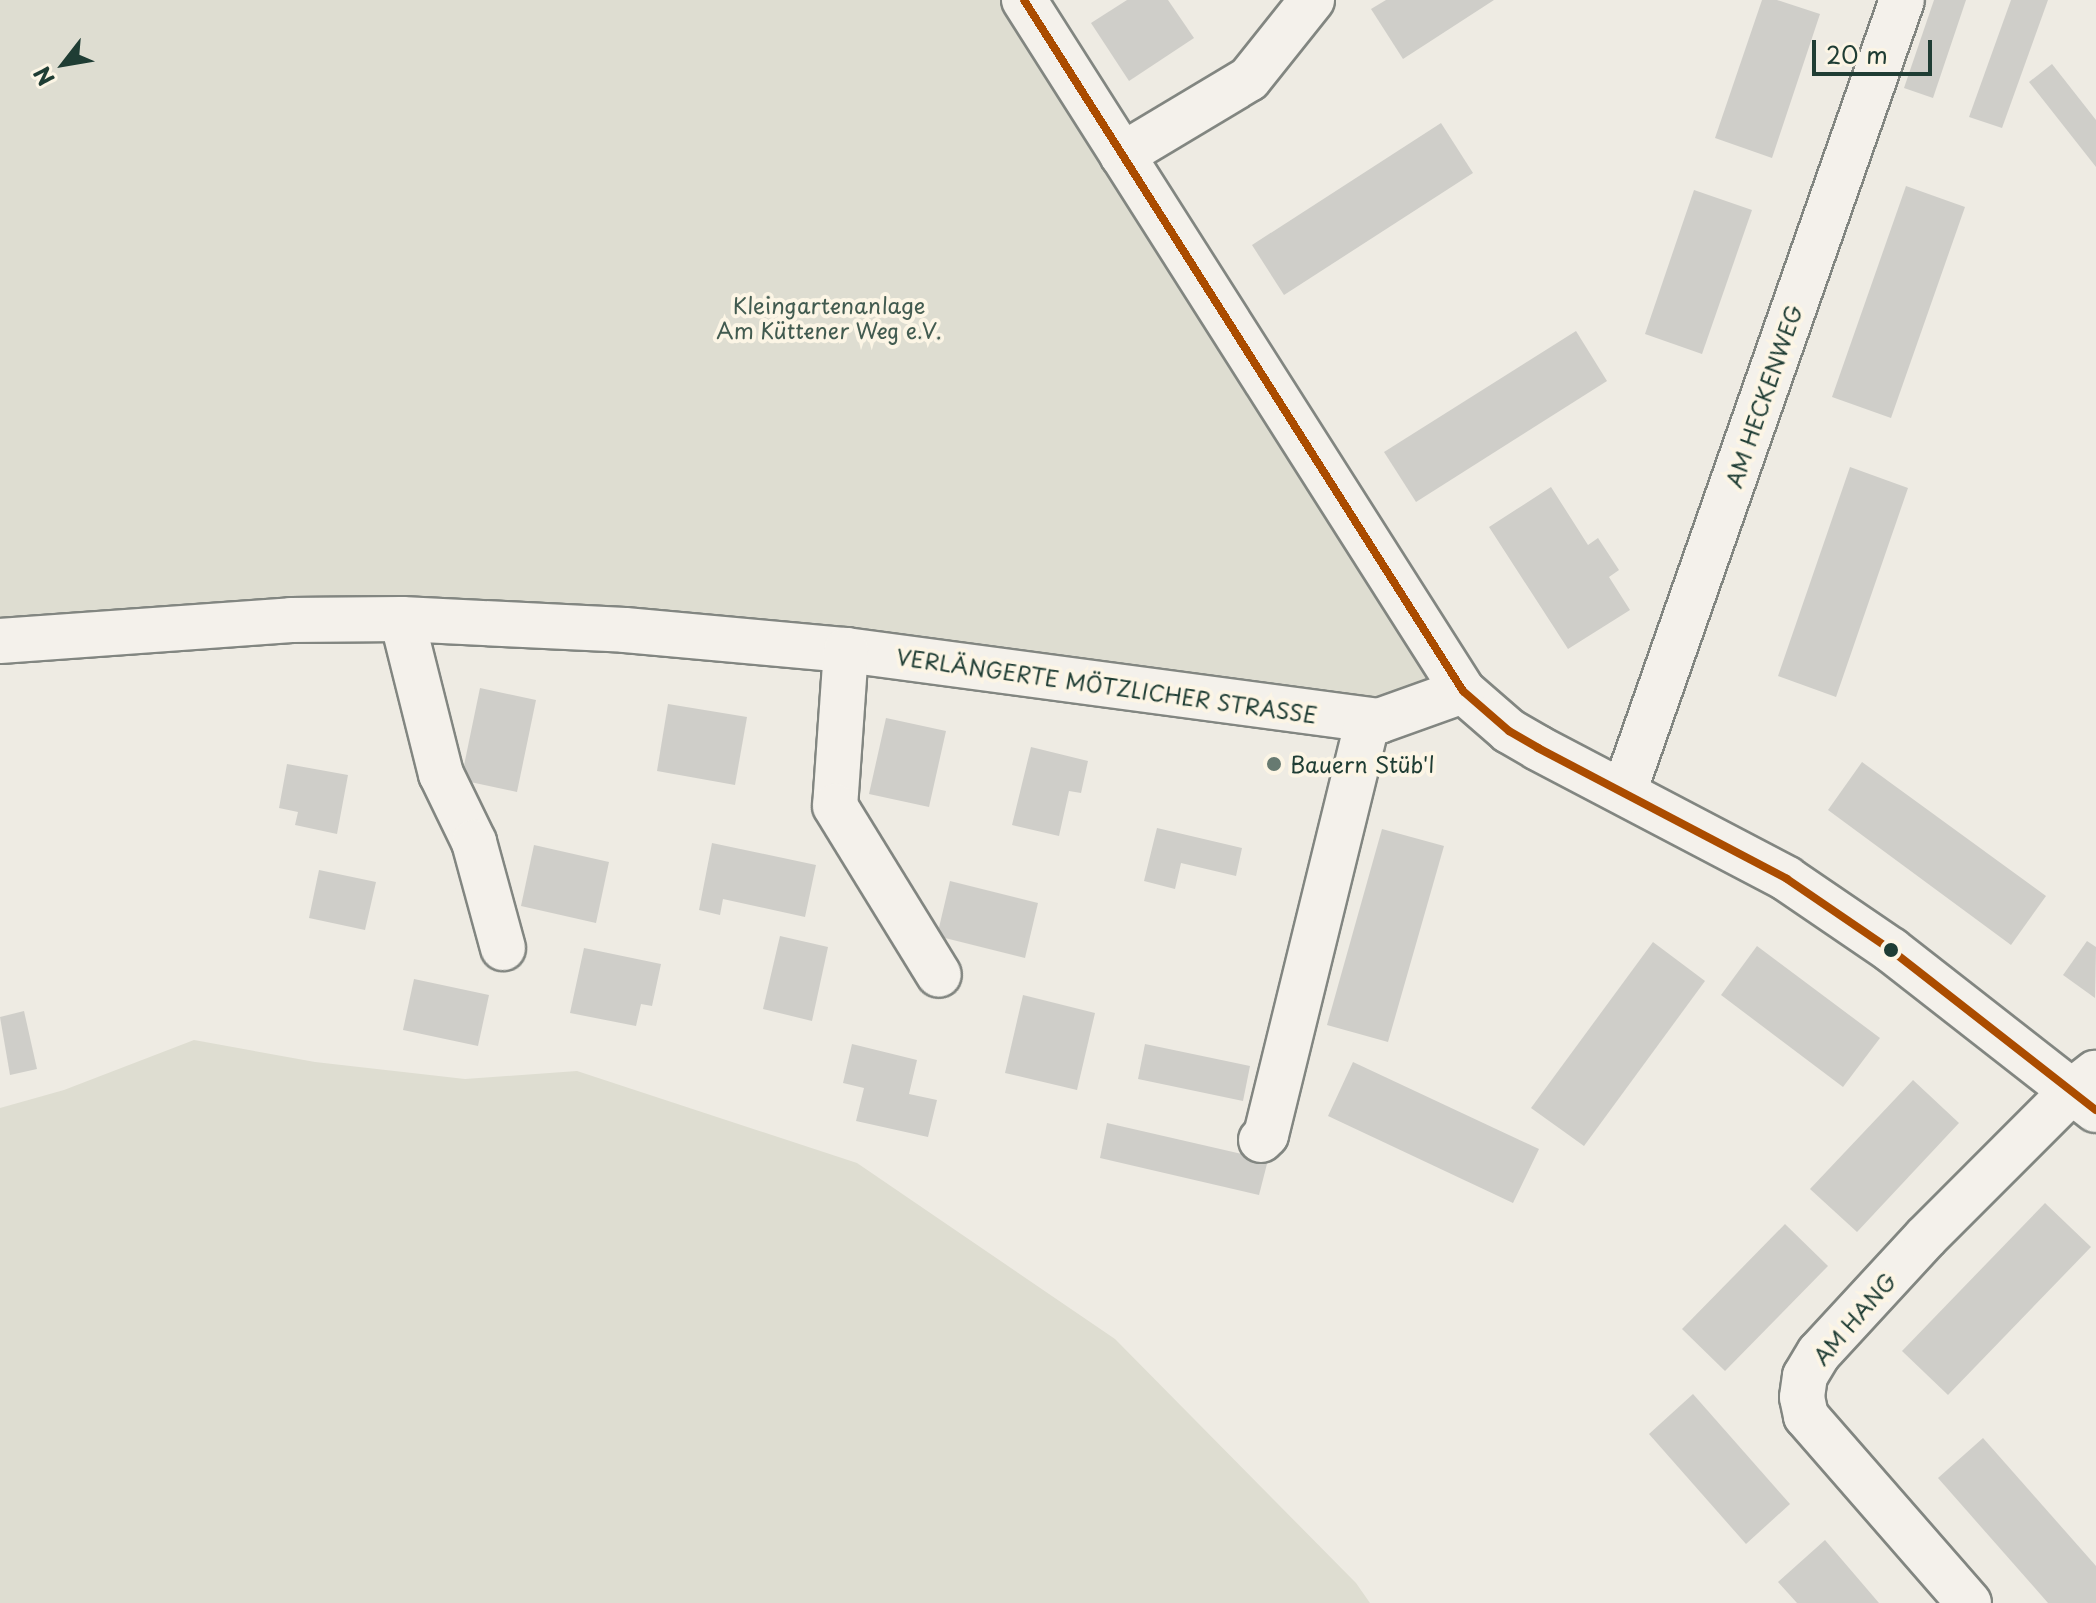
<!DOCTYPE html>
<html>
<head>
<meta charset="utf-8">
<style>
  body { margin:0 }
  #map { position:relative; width:2096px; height:1603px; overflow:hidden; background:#eeebe3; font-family:"Playpen Sans",sans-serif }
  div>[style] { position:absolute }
  .green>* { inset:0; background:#deddd1 }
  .building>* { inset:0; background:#cfcec9 }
  .roads { filter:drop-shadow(2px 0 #828681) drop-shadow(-2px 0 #828681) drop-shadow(0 2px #828681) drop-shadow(0 -2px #828681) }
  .minor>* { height:44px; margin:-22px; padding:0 22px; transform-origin:22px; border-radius:22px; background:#f4f1eb }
  .bus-1>* { height:8px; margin:-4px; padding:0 4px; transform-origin:4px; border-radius:4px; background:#ab4c00 }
  .dots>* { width:22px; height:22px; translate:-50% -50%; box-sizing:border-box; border:4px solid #fcf5e5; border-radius:50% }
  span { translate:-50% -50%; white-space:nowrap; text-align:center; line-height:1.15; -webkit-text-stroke:8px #fcf5e5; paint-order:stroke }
  .park-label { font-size:22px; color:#425b50 }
  .street-label { font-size:22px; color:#1f3d34 }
  .poi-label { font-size:22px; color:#1f3d34 }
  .left { translate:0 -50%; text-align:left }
  .north { position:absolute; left:24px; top:24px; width:80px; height:80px; -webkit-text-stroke:6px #fcf5e5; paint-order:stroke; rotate:239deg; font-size:22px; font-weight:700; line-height:32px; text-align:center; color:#1f3d34 }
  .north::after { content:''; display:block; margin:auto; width:28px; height:36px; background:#1f3d34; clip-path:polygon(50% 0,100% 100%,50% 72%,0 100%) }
  .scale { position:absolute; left:1812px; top:40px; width:120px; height:36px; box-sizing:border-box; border:4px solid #1f3d34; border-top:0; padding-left:10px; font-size:24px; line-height:28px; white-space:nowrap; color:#1f3d34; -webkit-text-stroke:6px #fcf5e5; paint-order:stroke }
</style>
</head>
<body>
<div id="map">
  <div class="green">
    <i style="clip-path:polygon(0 0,1007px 0,1439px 684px,1393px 702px,848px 635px,0 626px)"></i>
    <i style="clip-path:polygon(194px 1040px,315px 1062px,465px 1079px,577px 1071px,857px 1163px,1115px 1339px,1356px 1583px,1370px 1603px,0 1603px,0 1108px,64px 1090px)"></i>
  </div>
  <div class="building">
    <i style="clip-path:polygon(1127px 0,1168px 0,1194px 38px,1129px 81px,1091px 23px)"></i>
    <i style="clip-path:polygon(1386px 0,1494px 0,1403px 59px,1371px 9px)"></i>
    <i style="clip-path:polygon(1762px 0,1777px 0,1820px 14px,1772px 158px,1715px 138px)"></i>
    <i style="clip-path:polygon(1934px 0,1966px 0,1933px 98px,1904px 88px)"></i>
    <i style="clip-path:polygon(2011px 0,2048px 0,2002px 128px,1969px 117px)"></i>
    <i style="clip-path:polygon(2052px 64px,2096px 120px,2096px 167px,2029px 82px)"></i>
    <i style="clip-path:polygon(1441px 123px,1473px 173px,1284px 295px,1252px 245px)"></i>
    <i style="clip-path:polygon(1906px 186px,1965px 207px,1891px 418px,1832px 397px)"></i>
    <i style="clip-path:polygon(1694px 190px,1752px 210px,1702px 354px,1645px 334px)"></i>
    <i style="clip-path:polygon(1576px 331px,1607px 381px,1416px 502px,1384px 452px)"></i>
    <i style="clip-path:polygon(1850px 467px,1908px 488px,1836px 697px,1778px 676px)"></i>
    <i style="clip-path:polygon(1551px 487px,1588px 545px,1598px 538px,1619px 570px,1609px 577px,1630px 610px,1568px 649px,1489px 527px)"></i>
    <i style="clip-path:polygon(480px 688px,536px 700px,517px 792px,461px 780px)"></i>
    <i style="clip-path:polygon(668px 704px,747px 717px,735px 785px,657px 771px)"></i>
    <i style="clip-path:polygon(886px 718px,946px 731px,929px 807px,869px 794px)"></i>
    <i style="clip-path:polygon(1031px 747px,1088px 761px,1081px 793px,1069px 791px,1059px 836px,1012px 825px)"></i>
    <i style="clip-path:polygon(1862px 762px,2046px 896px,2011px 945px,1828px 810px)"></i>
    <i style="clip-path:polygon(287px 764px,348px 775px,337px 834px,295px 825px,298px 812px,279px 808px)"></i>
    <i style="clip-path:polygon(1157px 828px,1242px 848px,1236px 876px,1181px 863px,1175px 889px,1144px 881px)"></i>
    <i style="clip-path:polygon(1382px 829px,1444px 846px,1388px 1042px,1327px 1025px)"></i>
    <i style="clip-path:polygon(712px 843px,816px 865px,805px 917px,723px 899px,720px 915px,699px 910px)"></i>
    <i style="clip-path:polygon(534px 845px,609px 862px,596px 923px,521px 906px)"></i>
    <i style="clip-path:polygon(319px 870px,376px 882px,365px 930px,309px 918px)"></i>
    <i style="clip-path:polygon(950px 881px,1038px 903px,1025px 958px,937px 936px)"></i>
    <i style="clip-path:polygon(780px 936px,828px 947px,812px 1021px,763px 1009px)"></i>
    <i style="clip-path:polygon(2087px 941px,2096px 947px,2095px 998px,2063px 975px)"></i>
    <i style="clip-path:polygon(1653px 942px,1705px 981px,1584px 1146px,1531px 1108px)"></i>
    <i style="clip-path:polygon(1757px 946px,1880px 1038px,1843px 1087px,1721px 995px)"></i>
    <i style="clip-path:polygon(584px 948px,661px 964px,652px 1006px,641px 1004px,636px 1026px,570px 1013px)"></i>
    <i style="clip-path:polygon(414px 979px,489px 995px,478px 1046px,403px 1030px)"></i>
    <i style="clip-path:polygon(1023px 995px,1095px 1013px,1077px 1090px,1005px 1073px)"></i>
    <i style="clip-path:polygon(24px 1011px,37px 1069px,10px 1075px,0 1017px)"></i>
    <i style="clip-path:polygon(852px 1044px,917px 1060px,909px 1094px,937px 1100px,928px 1137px,856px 1121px,864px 1088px,843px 1083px)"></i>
    <i style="clip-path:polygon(1145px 1044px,1250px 1066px,1243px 1101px,1138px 1079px)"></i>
    <i style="clip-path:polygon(1353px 1062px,1539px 1149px,1513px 1203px,1328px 1116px)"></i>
    <i style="clip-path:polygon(1913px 1080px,1959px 1123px,1857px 1232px,1810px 1189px)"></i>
    <i style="clip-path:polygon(1107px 1123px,1268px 1160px,1259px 1195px,1100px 1158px)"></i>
    <i style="clip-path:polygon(2045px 1203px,2091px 1247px,1948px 1395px,1902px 1351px)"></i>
    <i style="clip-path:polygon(1785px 1224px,1828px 1266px,1725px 1371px,1682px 1329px)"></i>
    <i style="clip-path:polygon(1693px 1394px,1790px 1504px,1746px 1544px,1649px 1434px)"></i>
    <i style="clip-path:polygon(1983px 1438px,2096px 1566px,2096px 1603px,2048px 1603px,1938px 1478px)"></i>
    <i style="clip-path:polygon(1825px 1540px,1879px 1603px,1797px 1603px,1778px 1582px)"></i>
  </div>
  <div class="roads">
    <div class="minor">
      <i style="left:1024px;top:0;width:819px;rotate:57.57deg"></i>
      <i style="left:1463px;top:691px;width:61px;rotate:41deg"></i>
      <i style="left:1509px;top:731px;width:34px;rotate:30deg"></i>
      <i style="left:1538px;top:748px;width:281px;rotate:27.7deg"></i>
      <i style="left:1787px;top:879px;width:126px;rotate:34.3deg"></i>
      <i style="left:1891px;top:950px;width:260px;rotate:38deg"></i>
      <i style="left:1122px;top:155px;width:148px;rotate:-30.9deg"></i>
      <i style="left:1249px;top:79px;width:101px;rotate:-51.4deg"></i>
      <i style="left:402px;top:619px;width:160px;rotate:75.9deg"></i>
      <i style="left:441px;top:774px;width:76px;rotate:64.1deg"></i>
      <i style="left:474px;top:842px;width:110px;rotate:74.7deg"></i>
      <i style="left:0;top:641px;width:292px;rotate:-4.1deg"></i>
      <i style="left:291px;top:620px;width:111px;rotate:-0.5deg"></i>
      <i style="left:402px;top:619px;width:223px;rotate:2.8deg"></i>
      <i style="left:625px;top:630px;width:222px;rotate:5.2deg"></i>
      <i style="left:846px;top:650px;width:538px;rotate:7.59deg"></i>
      <i style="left:1379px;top:721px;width:89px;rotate:-19.7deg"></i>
      <i style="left:846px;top:650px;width:156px;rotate:94deg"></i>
      <i style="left:835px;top:806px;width:198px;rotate:58.4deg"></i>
      <i style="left:1624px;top:792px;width:839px;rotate:-70.66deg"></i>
      <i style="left:1261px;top:1140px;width:7px;rotate:-45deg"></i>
      <i style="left:1266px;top:1135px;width:427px;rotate:-76.2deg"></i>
      <i style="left:1969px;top:1603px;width:248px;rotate:-131.1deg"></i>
      <i style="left:1806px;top:1416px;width:19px;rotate:-102deg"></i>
      <i style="left:1802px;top:1397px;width:21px;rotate:-82deg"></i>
      <i style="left:1805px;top:1376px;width:27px;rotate:-59deg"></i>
      <i style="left:1819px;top:1353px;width:158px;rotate:-47.3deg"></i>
      <i style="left:1926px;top:1237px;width:208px;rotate:-45deg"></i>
      <i style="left:2073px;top:1090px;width:28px;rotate:-38deg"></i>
    </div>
  </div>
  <div class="bus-1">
    <i style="left:1024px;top:0;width:819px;rotate:57.57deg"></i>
    <i style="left:1463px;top:691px;width:61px;rotate:41deg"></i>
    <i style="left:1509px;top:731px;width:34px;rotate:30deg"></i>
    <i style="left:1538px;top:748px;width:281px;rotate:27.7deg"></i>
    <i style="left:1787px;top:879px;width:126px;rotate:34.3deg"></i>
    <i style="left:1891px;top:950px;width:260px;rotate:38deg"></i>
  </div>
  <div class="dots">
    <i style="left:1274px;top:764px;background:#677a71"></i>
    <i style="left:1891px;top:950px;background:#1f3d34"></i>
  </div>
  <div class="park-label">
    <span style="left:829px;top:317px">Kleingartenanlage<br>Am Küttener Weg e.V.</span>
  </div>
  <div class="street-label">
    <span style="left:1763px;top:396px;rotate:-71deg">AM HECKENWEG</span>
    <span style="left:1107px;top:685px;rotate:8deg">VERLÄNGERTE MÖTZLICHER STRASSE</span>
    <span style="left:1854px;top:1318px;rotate:-49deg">AM HANG</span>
  </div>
  <div class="poi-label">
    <span class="left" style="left:1290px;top:764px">Bauern Stüb'l</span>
  </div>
  <div class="north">N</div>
  <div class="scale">20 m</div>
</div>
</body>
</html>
